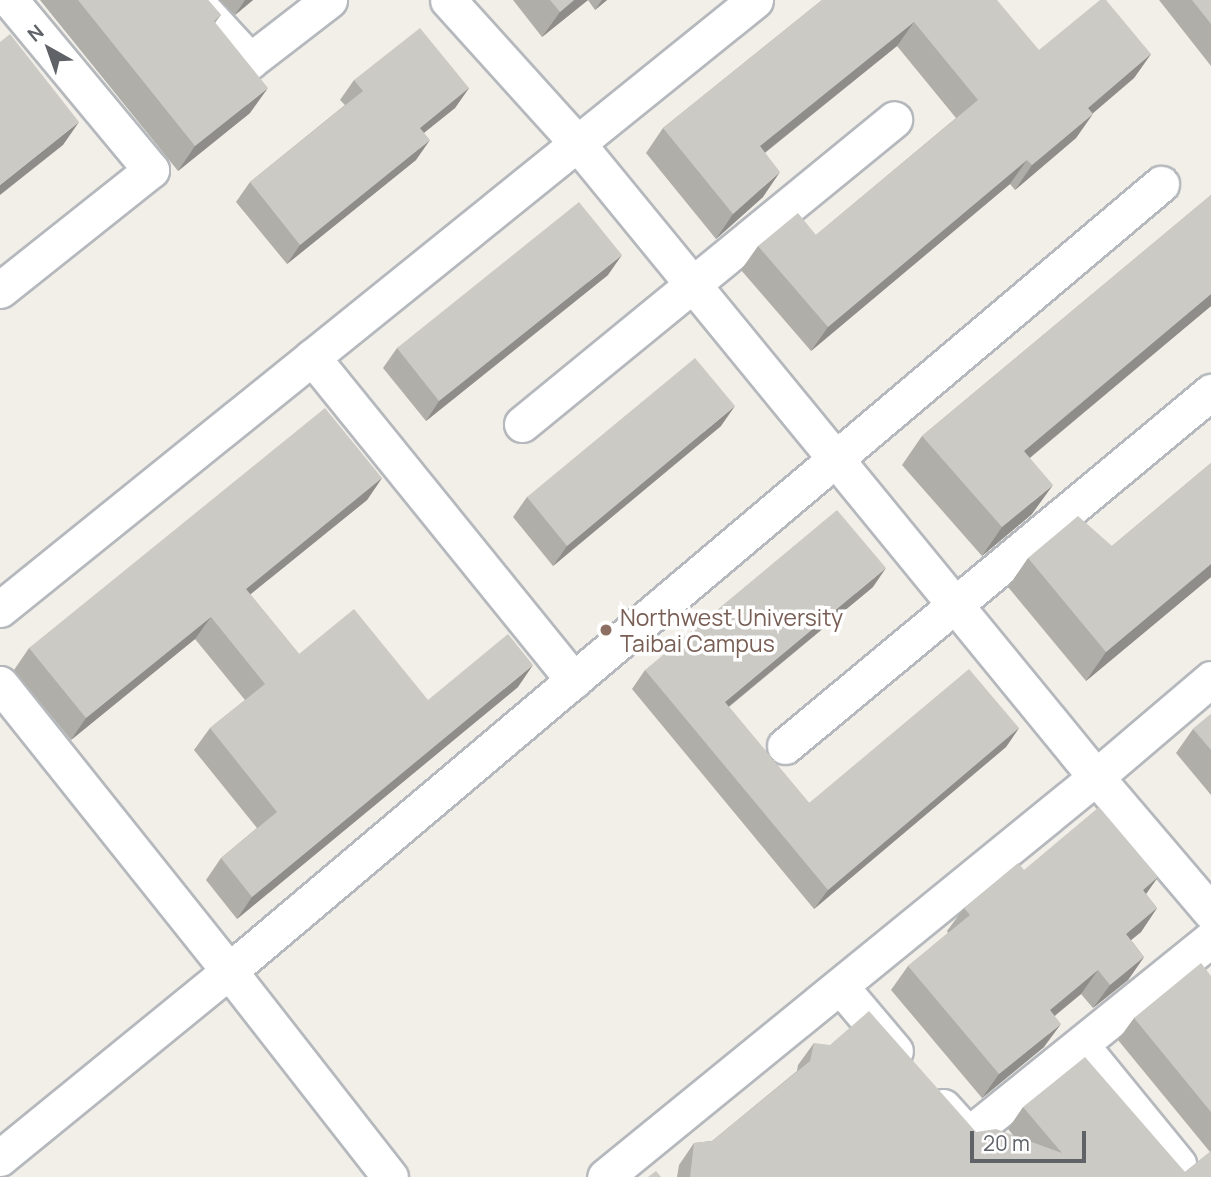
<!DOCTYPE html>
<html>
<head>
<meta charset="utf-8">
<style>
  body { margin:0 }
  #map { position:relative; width:1211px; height:1177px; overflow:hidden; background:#f1efe8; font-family:Manrope,sans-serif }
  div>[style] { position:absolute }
  .roads { filter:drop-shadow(2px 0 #b5b8bc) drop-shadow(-2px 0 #b5b8bc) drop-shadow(0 2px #b5b8bc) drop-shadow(0 -2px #b5b8bc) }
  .street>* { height:35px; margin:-17.5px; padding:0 17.5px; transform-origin:17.5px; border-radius:17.5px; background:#fff }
  .wall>* { inset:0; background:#afaea9 }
  .shaded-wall>* { inset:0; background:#8f8d8a }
  .building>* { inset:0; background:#cccac5 }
  .dots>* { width:19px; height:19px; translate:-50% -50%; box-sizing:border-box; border:4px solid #fff; border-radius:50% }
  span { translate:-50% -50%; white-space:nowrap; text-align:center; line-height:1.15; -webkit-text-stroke:7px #fff; paint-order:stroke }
  .education-label { font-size:23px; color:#785e54 }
  .left { translate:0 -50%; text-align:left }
  .north { position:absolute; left:14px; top:14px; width:70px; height:70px; -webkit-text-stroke:5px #fff; paint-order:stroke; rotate:320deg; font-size:19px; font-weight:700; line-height:28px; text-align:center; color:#5f6368 }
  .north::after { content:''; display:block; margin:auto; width:24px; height:32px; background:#5f6368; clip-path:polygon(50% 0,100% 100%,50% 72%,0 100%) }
  .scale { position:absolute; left:970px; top:1131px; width:116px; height:32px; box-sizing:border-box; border:4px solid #5f6368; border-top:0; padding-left:9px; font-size:21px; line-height:24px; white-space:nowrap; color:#5f6368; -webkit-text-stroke:5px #fff; paint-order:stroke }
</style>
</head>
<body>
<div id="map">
  <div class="roads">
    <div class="street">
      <i style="left:194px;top:0;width:83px;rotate:47.4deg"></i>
      <i style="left:250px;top:61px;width:100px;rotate:-37.7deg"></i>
      <i style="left:448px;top:0;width:193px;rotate:47.9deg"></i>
      <i style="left:577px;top:143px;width:819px;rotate:50.7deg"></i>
      <i style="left:1096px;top:777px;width:633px;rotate:140.83deg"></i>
      <i style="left:0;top:290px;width:193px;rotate:-38.5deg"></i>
      <i style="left:151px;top:170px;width:221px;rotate:-129.7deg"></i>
      <i style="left:312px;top:357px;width:416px;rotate:51deg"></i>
      <i style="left:522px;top:424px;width:481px;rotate:-39.3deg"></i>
      <i style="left:0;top:609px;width:970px;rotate:-38.89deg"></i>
      <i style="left:1211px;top:679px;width:151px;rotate:139.6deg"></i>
      <i style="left:1096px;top:777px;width:177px;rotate:49.6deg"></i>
      <i style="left:0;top:684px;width:367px;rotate:51.4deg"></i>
      <i style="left:229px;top:971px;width:296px;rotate:140.8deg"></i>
      <i style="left:785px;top:746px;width:554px;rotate:-39.73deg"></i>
      <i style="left:840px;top:986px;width:85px;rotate:49.8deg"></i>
      <i style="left:1081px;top:1045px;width:154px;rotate:50.8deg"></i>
      <i style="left:943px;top:1107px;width:38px;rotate:48deg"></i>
      <i style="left:968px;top:1135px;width:312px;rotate:-38.9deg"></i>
      <i style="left:390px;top:1177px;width:261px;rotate:-128deg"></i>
      <i style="left:229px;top:971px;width:1220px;rotate:-40.18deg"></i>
    </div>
  </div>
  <div class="wall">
    <i style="clip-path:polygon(40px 0,208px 0,221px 15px,215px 23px,250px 113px,178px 171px)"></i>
    <i style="clip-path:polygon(220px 0,253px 0,235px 15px)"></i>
    <i style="clip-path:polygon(513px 0,607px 0,595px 10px,588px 0,542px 37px)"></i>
    <i style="clip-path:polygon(822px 0,1039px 50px,1151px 54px,1134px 78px,1093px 113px,1076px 138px,1015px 190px,1010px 184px,811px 351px,741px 270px,758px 246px,816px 235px,956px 118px,897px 46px,765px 153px,763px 197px,716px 239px,646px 153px,663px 128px)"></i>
    <i style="clip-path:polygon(1159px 0,1211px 0,1211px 66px)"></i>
    <i style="clip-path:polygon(354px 80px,469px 88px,455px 108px,424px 133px,416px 160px,287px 264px,236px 202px,250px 182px,345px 105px,340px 100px)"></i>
    <i style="clip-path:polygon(1211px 195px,1211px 306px,1030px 458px,1032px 514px,982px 556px,902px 465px,922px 436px)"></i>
    <i style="clip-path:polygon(608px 275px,426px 421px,383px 368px,397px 348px)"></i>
    <i style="clip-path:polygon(721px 426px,553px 566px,513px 517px,527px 497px)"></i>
    <i style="clip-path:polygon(1211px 463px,1211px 577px,1086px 681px,1008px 587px,1028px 558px,1112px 546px)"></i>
    <i style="clip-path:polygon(382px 478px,367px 500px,250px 594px,299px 654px,428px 700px,518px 687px,237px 919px,206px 880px,221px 858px,257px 828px,194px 750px,210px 728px,245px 700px,195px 639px,71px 740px,14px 670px,29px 648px)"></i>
    <i style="clip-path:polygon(873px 587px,729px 707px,809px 803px,1019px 728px,1006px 747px,814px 909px,632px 689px,645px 670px)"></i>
    <i style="clip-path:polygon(1211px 714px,1211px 795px,1176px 753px,1193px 729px)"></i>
    <i style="clip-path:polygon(1024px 870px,1158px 877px,1146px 894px,1157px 908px,1141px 932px,1131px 940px,1144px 957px,1128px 980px,1093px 1008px,1081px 994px,1055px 1016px,1044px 1047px,982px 1098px,891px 990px,908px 966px,948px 933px,947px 931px,964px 908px)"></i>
    <i style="clip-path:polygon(1211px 976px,1211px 1177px,677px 1177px,679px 1165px,694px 1143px,712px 1141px,797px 1071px,798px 1065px,814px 1043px,976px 1132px,1013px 1135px,1008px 1129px,1023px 1107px,1185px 1172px,1210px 1152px,1118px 1040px,1134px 1018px)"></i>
  </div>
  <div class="shaded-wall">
    <i style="clip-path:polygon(245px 0,253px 0,235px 15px)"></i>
    <i style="clip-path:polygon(574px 0,588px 0,542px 37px,560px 12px)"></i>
    <i style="clip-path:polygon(602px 0,607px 0,595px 10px)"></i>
    <i style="clip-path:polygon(914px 22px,897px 46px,743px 170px,760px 146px)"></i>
    <i style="clip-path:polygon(1151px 54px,1134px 78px,1071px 132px,1088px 108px)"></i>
    <i style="clip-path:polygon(268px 88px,250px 113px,178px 171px,195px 146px)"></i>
    <i style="clip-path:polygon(469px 88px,455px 108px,406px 147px,420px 128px)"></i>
    <i style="clip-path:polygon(1093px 114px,1076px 138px,1015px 190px,1032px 165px)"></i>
    <i style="clip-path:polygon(79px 122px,63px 145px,0 195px,0 185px)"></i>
    <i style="clip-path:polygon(430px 140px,416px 160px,287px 264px,300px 245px)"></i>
    <i style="clip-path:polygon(1027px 160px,1010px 184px,811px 351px,828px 327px)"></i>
    <i style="clip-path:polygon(780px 172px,763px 197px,716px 239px,733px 214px)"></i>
    <i style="clip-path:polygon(622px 255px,608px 275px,426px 421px,439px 401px)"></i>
    <i style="clip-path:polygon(1211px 294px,1211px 306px,1003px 480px,1024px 451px)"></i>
    <i style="clip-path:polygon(735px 406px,721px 426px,553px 566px,567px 546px)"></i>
    <i style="clip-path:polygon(382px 478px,367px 500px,230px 611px,246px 589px)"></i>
    <i style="clip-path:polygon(1053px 485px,1032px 514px,982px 556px,1002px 527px)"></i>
    <i style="clip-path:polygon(1211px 564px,1211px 577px,1086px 681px,1106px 652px)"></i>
    <i style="clip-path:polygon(886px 568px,873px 587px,711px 721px,725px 702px)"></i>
    <i style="clip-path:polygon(211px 617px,195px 639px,71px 740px,86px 718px)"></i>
    <i style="clip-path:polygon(533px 665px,518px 687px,237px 919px,252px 897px)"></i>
    <i style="clip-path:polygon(1019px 728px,1006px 747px,814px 909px,828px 890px)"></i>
    <i style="clip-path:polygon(1158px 877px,1141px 901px,1143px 890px)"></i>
    <i style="clip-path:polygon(1157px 908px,1141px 932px,1109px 958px,1126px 934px)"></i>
    <i style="clip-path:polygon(1144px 957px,1128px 980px,1093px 1008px,1110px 985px)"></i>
    <i style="clip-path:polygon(1098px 970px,1081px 994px,1033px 1033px,1050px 1010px)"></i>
    <i style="clip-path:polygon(1061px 1024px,1044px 1047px,982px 1098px,999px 1074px)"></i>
  </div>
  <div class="building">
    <i style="clip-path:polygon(78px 0,208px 0,221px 15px,214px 21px,268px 88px,195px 146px)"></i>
    <i style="clip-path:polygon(550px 0,574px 0,560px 12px)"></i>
    <i style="clip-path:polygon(822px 0,997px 0,1039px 50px,1100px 0,1106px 0,1151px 54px,1088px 108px,1093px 114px,1032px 165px,1027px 160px,828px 327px,758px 246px,798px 213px,816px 235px,978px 100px,914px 22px,760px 146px,780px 172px,733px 214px,663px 128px)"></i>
    <i style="clip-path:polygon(1192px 0,1211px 0,1211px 24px)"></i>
    <i style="clip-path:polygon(420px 28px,469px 88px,420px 128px,430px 140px,300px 245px,250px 182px,363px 91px,354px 80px)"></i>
    <i style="clip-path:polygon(10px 34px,79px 122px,0 185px,0 42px)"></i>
    <i style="clip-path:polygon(1211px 195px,1211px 294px,1024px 451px,1053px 485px,1002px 527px,922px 436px)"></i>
    <i style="clip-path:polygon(579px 202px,622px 255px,439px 401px,397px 348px)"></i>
    <i style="clip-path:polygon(695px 358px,735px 406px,567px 546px,527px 497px)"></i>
    <i style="clip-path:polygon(325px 408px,382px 478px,246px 589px,299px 654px,354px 609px,428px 700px,508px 634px,533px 665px,252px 897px,221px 858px,277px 812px,210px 728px,265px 684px,211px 617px,86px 718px,29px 648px)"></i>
    <i style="clip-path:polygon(1211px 463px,1211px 564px,1106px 652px,1028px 558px,1078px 516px,1112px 546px)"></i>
    <i style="clip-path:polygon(837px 510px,886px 568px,725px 702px,809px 803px,969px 669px,1019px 728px,828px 890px,645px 670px)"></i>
    <i style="clip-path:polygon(1211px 714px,1211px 750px,1193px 729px)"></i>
    <i style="clip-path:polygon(1099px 807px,1158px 877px,1143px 890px,1157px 908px,1126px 934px,1144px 957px,1110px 985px,1098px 970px,1050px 1010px,1061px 1024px,999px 1074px,908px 966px,970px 915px,964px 908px,1018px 863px,1024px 870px)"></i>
    <i style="clip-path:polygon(1201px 963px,1211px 976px,1211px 1112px,1134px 1018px)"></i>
    <i style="clip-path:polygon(869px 1011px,976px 1132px,996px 1129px,1062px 1153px,1023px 1107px,1085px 1057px,1185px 1172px,1211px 1151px,1211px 1177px,690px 1177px,694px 1143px,712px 1141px,810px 1061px,814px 1043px,830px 1045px)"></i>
    <i style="clip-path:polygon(656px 1171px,661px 1177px,648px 1177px)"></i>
  </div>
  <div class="dots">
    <i style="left:606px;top:630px;background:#8d6e63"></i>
  </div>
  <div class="education-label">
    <span class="left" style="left:620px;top:630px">Northwest University<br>Taibai Campus</span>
  </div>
  <div class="north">N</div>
  <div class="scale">20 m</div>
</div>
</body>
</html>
